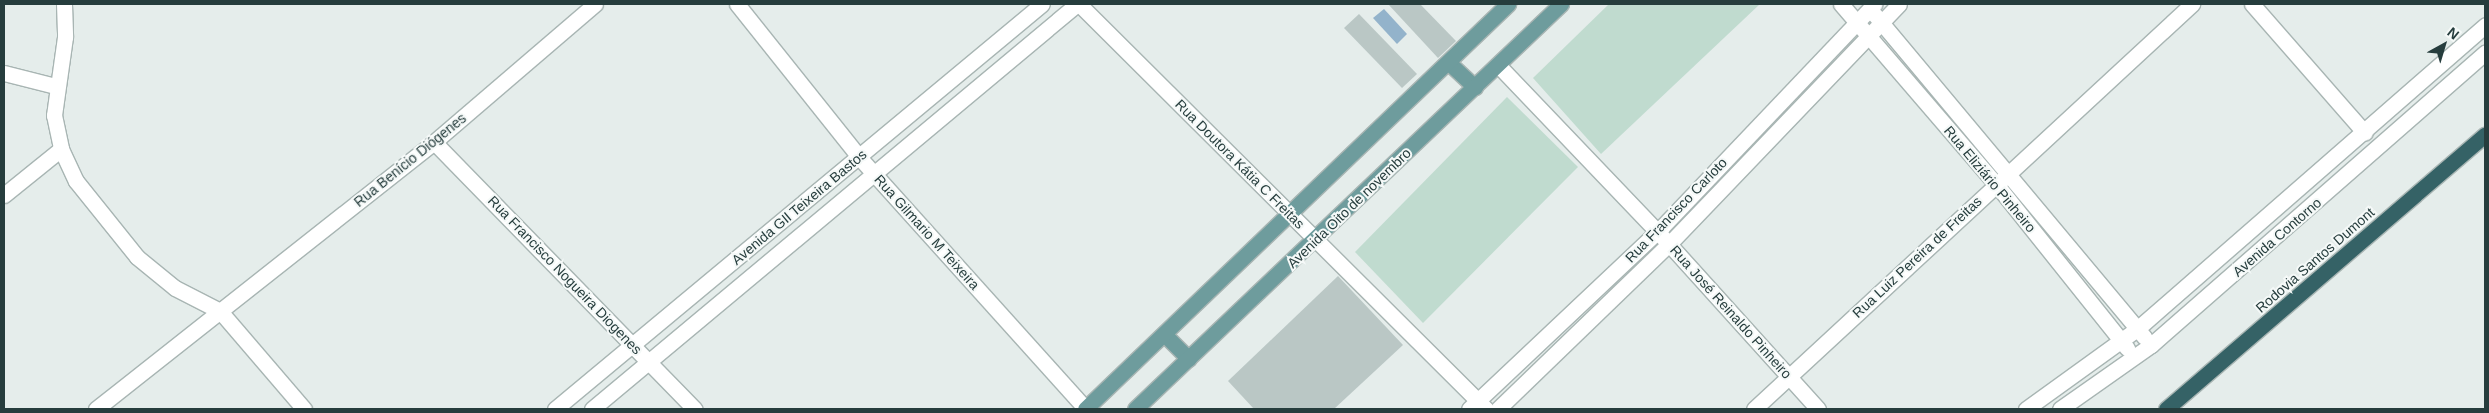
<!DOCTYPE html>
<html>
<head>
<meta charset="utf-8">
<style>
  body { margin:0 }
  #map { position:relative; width:2489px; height:413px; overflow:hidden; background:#e5edeb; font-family:Helvetica,sans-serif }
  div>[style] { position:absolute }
  .green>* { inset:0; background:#c0dbcf }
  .water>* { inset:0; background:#93b3cb }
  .building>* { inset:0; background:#bac7c5 }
  .roads { filter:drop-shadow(1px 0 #a8b5b3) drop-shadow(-1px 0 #a8b5b3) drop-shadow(0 1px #a8b5b3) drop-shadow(0 -1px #a8b5b3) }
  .minor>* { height:15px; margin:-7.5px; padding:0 7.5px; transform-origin:7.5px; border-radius:7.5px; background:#fff }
  .major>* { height:15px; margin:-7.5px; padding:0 7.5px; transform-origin:7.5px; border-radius:7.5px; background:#6e9c9d }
  .highway>* { height:15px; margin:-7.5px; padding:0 7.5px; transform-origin:7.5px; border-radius:7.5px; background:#356266 }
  span { translate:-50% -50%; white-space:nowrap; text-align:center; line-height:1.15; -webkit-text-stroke:4px #f5f9f8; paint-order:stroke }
  .street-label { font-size:14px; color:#263d3d }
  .frame { position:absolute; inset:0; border:5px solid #263d3d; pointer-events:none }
  .north { position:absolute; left:2419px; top:20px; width:50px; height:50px; -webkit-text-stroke:4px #f5f9f8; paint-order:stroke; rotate:39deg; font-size:14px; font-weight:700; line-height:20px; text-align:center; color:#263d3d }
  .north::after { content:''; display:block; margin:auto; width:18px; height:22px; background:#263d3d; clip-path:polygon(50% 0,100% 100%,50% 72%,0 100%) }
</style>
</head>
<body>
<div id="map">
  <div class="green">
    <i style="clip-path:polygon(1609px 4px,1760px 4px,1601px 154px,1533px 78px)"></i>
    <i style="clip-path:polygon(1507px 97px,1578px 167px,1423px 323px,1355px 252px)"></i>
  </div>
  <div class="water">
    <i style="clip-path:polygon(1384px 9px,1407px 34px,1397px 44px,1373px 18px)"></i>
  </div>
  <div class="building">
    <i style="clip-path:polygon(1388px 4px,1420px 4px,1456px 41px,1438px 58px)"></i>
    <i style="clip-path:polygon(1359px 14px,1417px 74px,1402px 88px,1344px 28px)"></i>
    <i style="clip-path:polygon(1338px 276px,1403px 345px,1334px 409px,1254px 409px,1228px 381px)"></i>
  </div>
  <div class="roads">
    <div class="minor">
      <i style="left:64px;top:4px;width:33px;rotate:88deg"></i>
      <i style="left:65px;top:37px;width:79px;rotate:98deg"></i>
      <i style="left:54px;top:115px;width:35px;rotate:78deg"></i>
      <i style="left:61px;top:149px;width:35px;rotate:65deg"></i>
      <i style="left:76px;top:181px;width:97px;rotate:51.2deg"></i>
      <i style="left:137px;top:257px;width:49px;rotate:39.2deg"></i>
      <i style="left:175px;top:288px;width:51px;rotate:27.1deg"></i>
      <i style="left:220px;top:311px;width:129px;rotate:49.4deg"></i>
      <i style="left:737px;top:4px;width:196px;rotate:51.4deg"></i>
      <i style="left:859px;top:157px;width:339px;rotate:48deg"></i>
      <i style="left:1079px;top:4px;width:574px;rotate:44.86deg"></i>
      <i style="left:1841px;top:4px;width:238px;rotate:49.3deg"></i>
      <i style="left:1996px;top:184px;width:210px;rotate:51.4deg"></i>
      <i style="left:2252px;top:4px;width:171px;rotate:48.8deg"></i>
      <i style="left:1875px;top:15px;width:420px;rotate:50.1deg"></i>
      <i style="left:1498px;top:65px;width:248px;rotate:46.3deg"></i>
      <i style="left:1669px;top:244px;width:222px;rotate:47.9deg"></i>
      <i style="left:4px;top:73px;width:53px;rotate:14.3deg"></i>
      <i style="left:434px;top:142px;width:373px;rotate:45.7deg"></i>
      <i style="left:4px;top:195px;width:73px;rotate:-38.9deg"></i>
      <i style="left:96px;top:409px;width:431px;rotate:-38.3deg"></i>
      <i style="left:434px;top:142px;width:212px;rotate:-40.6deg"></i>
      <i style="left:555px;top:409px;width:633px;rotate:-39.75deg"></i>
      <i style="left:592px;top:409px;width:632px;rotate:-39.86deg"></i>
      <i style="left:1469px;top:409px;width:265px;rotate:-43.3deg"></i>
      <i style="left:1662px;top:227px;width:308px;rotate:-46.4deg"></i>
      <i style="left:1498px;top:409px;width:238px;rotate:-44deg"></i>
      <i style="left:1669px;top:244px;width:332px;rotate:-46.2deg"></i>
      <i style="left:1754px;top:409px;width:597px;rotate:-42.76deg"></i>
      <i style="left:2026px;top:409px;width:137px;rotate:-35.8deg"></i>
      <i style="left:2137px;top:329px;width:462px;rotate:-41.1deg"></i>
      <i style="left:2060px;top:409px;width:111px;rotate:-35.1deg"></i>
      <i style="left:2151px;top:345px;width:444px;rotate:-41.2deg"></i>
    </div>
    <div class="major">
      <i style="left:1448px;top:62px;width:37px;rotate:43deg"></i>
      <i style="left:1164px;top:334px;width:35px;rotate:45deg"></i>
      <i style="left:1085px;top:409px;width:586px;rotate:-43.75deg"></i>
      <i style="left:1135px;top:409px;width:588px;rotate:-43.55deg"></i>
    </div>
    <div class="highway">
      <i style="left:2166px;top:409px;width:421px;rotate:-40.7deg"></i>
    </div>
  </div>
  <div class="street-label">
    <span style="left:410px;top:160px;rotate:-39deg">Rua Benício Diógenes</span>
    <span style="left:1240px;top:164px;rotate:45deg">Rua Doutora Kátia C Freitas</span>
    <span style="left:1990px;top:179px;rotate:50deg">Rua Eliziário Pinheiro</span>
    <span style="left:799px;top:207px;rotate:-40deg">Avenida GIl Teixeira Bastos</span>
    <span style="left:1349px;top:208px;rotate:-44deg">Avenida Oito de novembro</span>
    <span style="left:1676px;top:210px;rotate:-46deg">Rua Francisco Carloto</span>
    <span style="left:927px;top:232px;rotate:48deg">Rua Gilmario M Teixeira</span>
    <span style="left:2277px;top:237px;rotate:-41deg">Avenida Contorno</span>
    <span style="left:1917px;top:257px;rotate:-43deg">Rua Luiz Pereira de Freitas</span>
    <span style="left:2315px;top:260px;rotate:-41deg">Rodovia Santos Dumont</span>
    <span style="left:565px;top:275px;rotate:46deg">Rua Francisco Nogueira Diogenes</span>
    <span style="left:1731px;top:312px;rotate:48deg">Rua José Reinaldo Pinheiro</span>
  </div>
  <div class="frame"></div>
  <div class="north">N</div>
</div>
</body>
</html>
